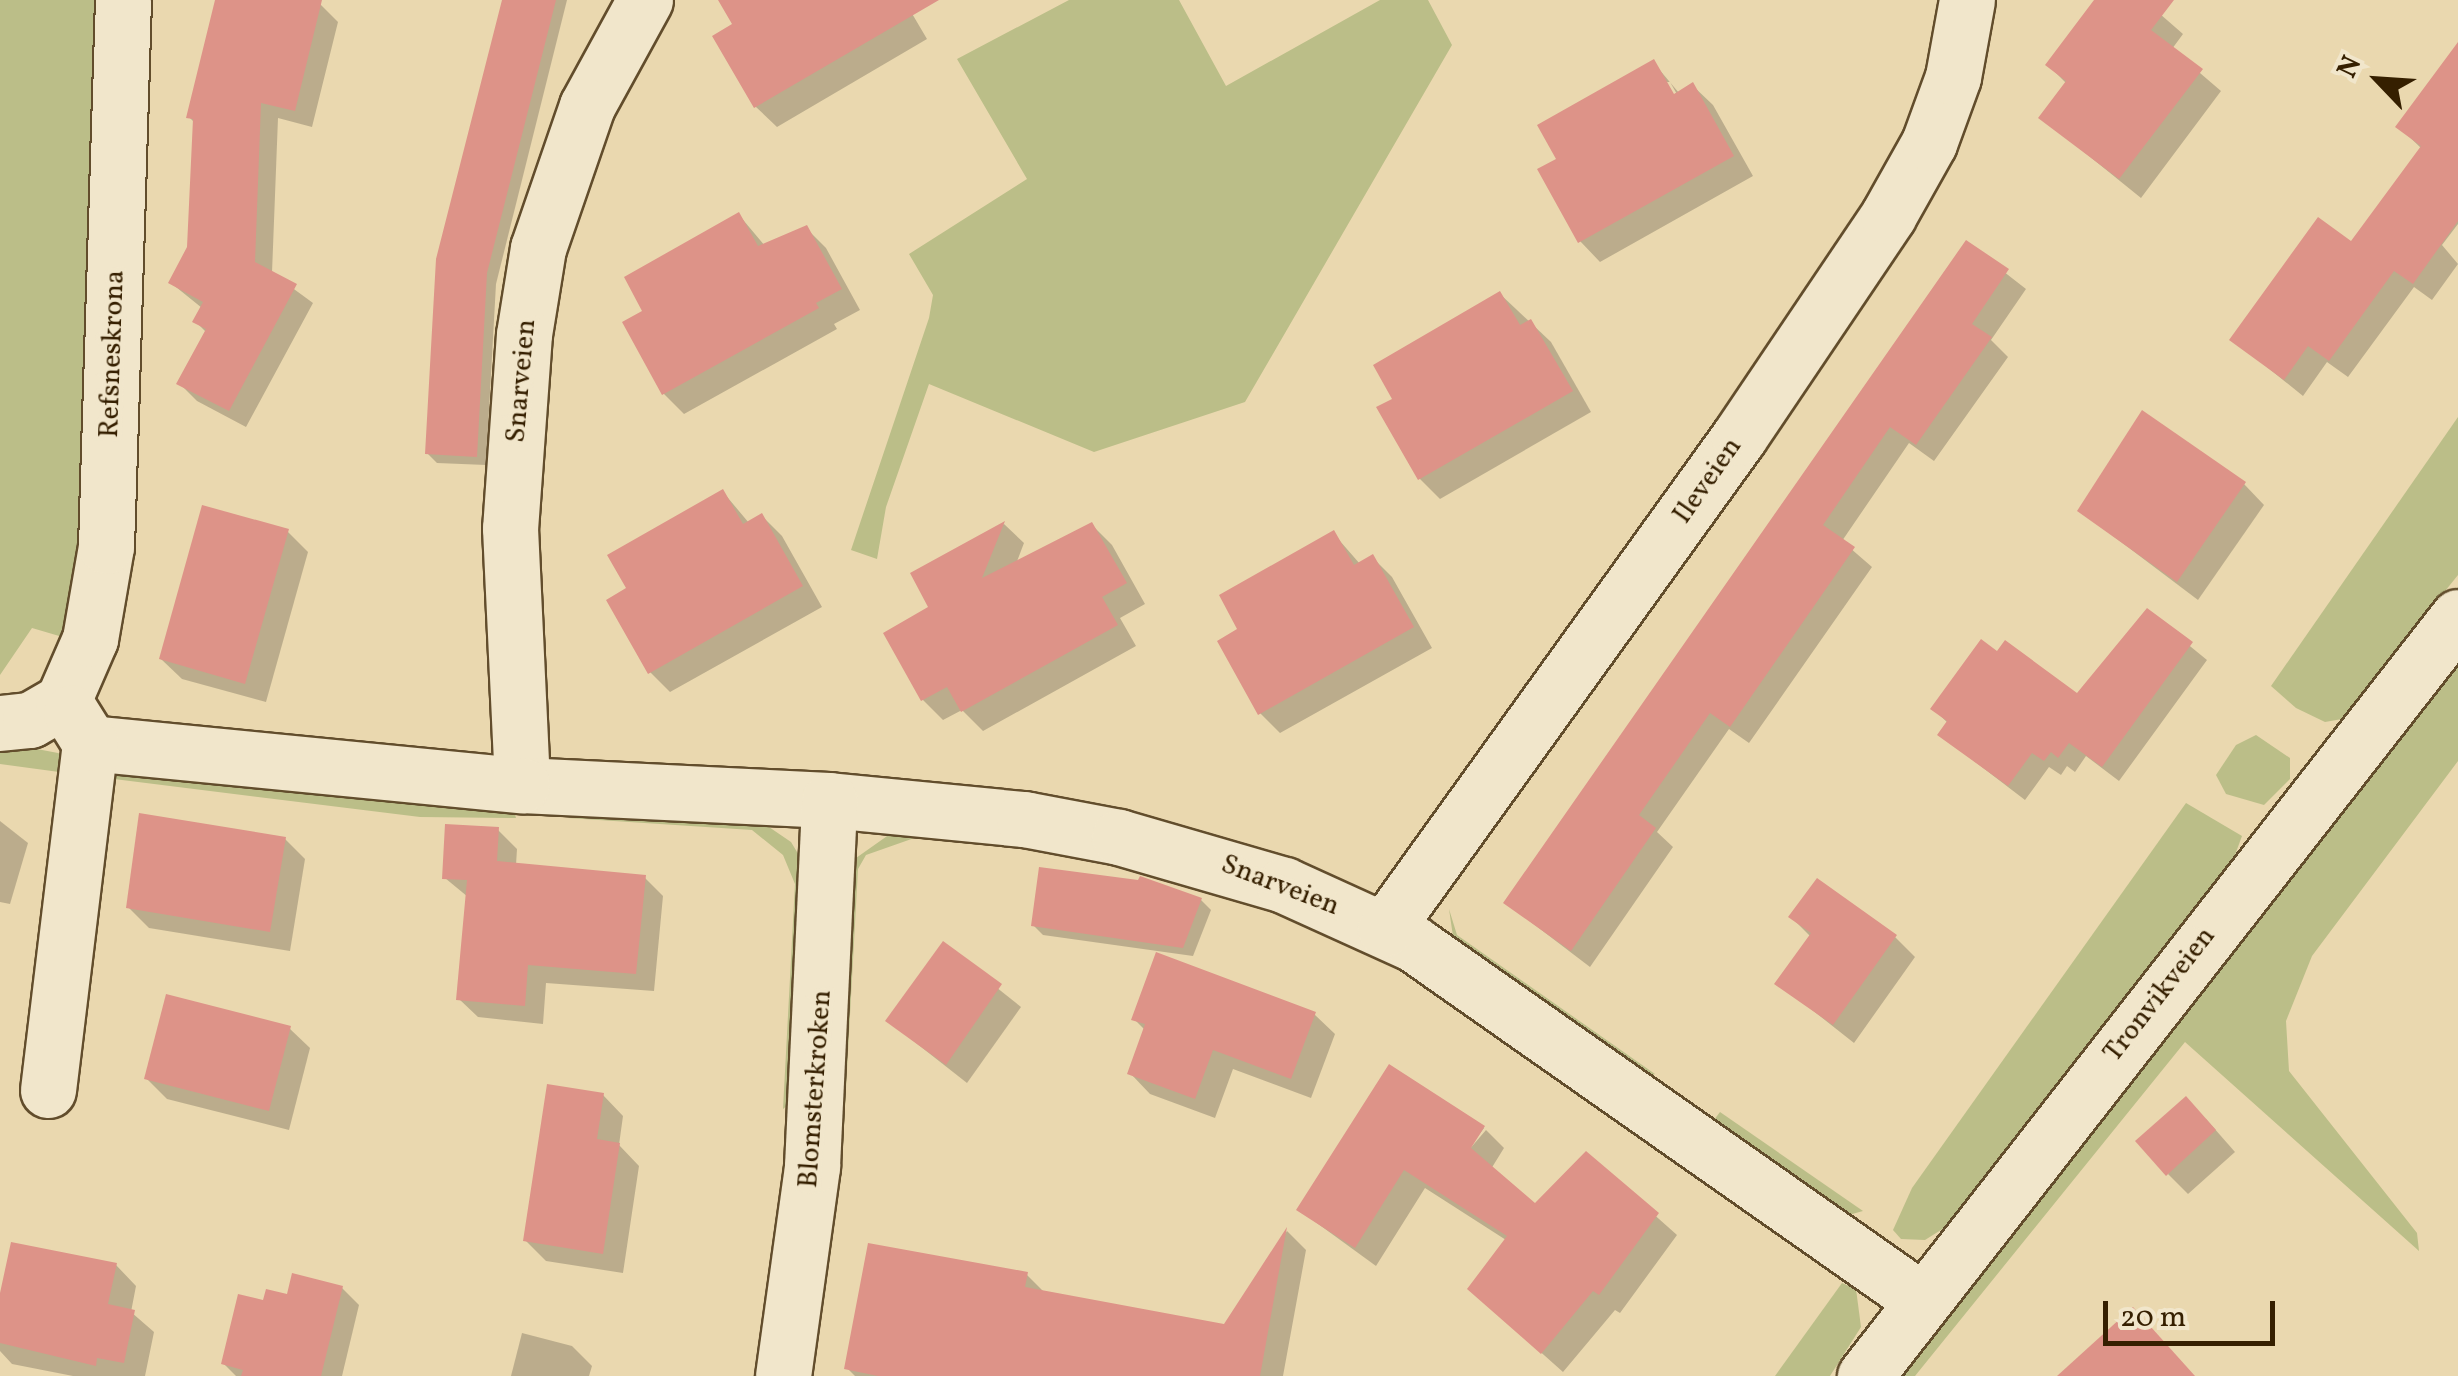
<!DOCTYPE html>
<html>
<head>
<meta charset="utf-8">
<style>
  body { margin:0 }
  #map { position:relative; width:2458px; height:1376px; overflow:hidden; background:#ead8af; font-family:Vollkorn,serif }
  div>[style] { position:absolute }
  .green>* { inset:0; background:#bbbe88 }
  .shadow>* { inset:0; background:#0003 }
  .building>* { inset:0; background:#dd9388 }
  .roads { filter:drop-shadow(2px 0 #624d2c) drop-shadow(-2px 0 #624d2c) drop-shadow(0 2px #624d2c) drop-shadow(0 -2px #624d2c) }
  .minor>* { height:55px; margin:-27.5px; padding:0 27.5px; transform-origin:27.5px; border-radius:27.5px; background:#f1e6cb }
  span { translate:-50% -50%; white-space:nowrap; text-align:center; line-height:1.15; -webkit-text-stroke:9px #f1e6cb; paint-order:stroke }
  .street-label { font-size:28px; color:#351f00 }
  .north { position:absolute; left:2328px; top:30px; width:100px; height:100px; -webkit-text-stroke:8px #f1e6cb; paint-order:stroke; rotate:295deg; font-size:28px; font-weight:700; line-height:40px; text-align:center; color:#351f00 }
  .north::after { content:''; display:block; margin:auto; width:35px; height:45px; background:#351f00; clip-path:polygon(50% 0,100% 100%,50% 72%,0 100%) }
  .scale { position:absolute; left:2103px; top:1301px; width:172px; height:45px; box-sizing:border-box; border:5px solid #351f00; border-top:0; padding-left:12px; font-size:30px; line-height:35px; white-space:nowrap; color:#351f00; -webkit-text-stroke:8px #f1e6cb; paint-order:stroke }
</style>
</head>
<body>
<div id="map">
  <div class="green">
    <i style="clip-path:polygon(0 0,103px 0,90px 496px,66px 638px,32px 628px,0 675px,0 706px)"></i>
    <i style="clip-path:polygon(1069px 0,1179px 0,1226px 86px,1380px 0,1428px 0,1452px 45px,1245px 402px,1094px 452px,929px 384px,886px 507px,877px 559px,851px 550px,929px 318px,933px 295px,909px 254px,1027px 179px,957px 59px)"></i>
    <i style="clip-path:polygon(2458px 417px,2458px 575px,2342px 719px,2325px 722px,2296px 708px,2271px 686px)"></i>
    <i style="clip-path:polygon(2458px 661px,2458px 761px,2312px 956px,2286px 1021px,2289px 1071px,2417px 1233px,2419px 1251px,2185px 1042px,1915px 1376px,1896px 1376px)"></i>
    <i style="clip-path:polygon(2256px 735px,2290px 758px,2290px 779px,2264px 805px,2226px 794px,2216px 775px,2236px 745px)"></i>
    <i style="clip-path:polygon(0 742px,58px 753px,73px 761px,74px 774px,0 764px)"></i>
    <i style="clip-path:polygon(102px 763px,514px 811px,516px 818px,420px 817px,98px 777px)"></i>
    <i style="clip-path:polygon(2186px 803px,2242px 836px,2232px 863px,1944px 1228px,1925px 1240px,1901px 1239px,1893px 1230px,1912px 1188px)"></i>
    <i style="clip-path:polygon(579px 812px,760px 821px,791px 842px,800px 857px,789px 1104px,783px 1109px,795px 884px,783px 855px,752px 830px,568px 818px)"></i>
    <i style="clip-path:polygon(890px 834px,920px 836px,866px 855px,858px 869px,842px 1162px,848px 876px,856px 858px)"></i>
    <i style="clip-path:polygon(1449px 909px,1457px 935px,1655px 1074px,1647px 1077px,1454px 943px)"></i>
    <i style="clip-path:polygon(1720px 1112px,1863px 1211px,1845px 1216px,1723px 1132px,1714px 1120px)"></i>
    <i style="clip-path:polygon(1842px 1283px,1856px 1289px,1861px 1327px,1830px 1376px,1775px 1376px)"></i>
  </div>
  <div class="shadow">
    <i style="clip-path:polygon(217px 0,302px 0,320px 4px,338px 22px,312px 127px,278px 118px,272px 273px,313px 303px,246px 427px,197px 401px,179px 383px,207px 333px,195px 321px,202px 308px,171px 283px,190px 248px,195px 123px,189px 117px)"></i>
    <i style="clip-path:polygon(505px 0,567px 0,496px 284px,486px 465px,437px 463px,427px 453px)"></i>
    <i style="clip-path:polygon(721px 0,904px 0,927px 39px,777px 127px,756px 107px,715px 37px,735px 25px)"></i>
    <i style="clip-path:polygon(2097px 0,2144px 0,2183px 34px,2172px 49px,2221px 91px,2141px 198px,2042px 118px,2067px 84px,2048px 65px)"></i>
    <i style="clip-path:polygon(2458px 45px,2458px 224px,2442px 245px,2458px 264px,2432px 300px,2414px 287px,2348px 377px,2327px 362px,2303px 396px,2232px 339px,2352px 245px,2422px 149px,2399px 127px)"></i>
    <i style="clip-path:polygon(evenodd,1653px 62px,1679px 93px,1692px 85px,1713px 105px,1753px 176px,1600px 262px,1580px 241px,1559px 160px,1653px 62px,1664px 82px,1670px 82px,1682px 103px,1678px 106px,1664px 82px)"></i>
    <i style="clip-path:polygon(739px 215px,765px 246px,806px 228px,826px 248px,860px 310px,834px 324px,837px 329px,684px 414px,664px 394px,625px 323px,645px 312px)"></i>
    <i style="clip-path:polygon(1967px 243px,2026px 289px,1991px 340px,2008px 357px,1934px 461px,1909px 443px,1842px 541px,1872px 567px,1749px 743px,1729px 729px,1657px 832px,1673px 847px,1590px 967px,1506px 903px)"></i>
    <i style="clip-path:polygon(1500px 294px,1551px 342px,1591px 412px,1440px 499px,1420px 479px,1395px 399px)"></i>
    <i style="clip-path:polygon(2244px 484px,2264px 505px,2198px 600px,2080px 511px)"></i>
    <i style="clip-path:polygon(723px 492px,749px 523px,762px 516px,782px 536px,822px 607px,670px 692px,650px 672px,629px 589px)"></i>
    <i style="clip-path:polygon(1004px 524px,1024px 543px,1016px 564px,1092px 525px,1112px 545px,1145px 604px,1120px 618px,1136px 646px,983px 731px,962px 710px,943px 720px,923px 700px,887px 634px,931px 608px,913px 574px)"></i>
    <i style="clip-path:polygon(287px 531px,308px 552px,266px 702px,182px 679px,161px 659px)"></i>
    <i style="clip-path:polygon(1333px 533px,1360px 564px,1372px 557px,1392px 577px,1432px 648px,1280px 733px,1260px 713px,1241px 630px)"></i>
    <i style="clip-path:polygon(2147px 611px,2207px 660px,2119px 781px,2086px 756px,2075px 772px,2067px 766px,2061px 775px,2049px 767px,2025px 800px,1940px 735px,1948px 723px,1933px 709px,2078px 696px)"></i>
    <i style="clip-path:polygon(0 821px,28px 843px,10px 904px,0 902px)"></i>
    <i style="clip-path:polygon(498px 830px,517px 849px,516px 865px,644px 877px,663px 896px,654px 991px,546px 983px,543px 1024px,478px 1017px,459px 999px,468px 897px,445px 878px)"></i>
    <i style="clip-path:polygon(285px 839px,305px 859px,290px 951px,149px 928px,129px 908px)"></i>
    <i style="clip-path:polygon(1201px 900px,1211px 910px,1193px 956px,1043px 935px,1033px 925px)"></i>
    <i style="clip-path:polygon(1791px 917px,1895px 937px,1915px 957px,1854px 1043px,1778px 983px,1811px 937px)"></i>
    <i style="clip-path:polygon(943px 945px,1021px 1007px,967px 1083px,888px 1021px)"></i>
    <i style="clip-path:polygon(1314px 1014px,1335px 1034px,1311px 1098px,1233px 1069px,1215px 1118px,1150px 1094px,1130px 1073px,1145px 1030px,1134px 1019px)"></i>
    <i style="clip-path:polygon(289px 1028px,310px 1048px,289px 1130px,167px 1099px,147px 1079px)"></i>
    <i style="clip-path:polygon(1390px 1068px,1484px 1128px,1462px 1158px,1486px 1130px,1504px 1148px,1491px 1169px,1536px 1207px,1586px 1154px,1677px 1235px,1620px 1313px,1615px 1310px,1563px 1372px,1470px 1289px,1506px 1240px,1425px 1188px,1376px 1266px,1299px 1210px)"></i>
    <i style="clip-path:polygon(603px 1095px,623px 1116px,619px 1145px,639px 1166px,623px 1273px,546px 1261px,525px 1240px)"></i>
    <i style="clip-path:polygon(2206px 1119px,2235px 1152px,2188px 1194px,2168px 1174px)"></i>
    <i style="clip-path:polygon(1287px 1231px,1306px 1250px,1283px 1376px,855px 1376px,847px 1368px,1027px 1275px,1045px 1293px,1225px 1327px)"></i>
    <i style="clip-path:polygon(116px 1265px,136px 1286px,131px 1312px,154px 1332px,145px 1376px,73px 1376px,12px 1364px,0 1351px,0 1305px)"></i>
    <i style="clip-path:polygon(342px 1288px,359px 1305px,342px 1376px,236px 1376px,224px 1364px,289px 1297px)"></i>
    <i style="clip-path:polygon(522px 1333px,572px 1346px,592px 1366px,589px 1376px,511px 1376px)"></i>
  </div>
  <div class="building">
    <i style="clip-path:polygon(215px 0,322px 0,295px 111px,261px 103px,255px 262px,297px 284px,229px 411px,176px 384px,206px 329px,192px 322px,203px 302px,168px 283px,187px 247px,193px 119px,186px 118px)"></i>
    <i style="clip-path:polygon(502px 0,556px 0,487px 273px,477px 457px,425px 454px,436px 259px)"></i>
    <i style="clip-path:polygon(718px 0,939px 0,754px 108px,712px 36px,732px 24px)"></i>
    <i style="clip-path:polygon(2094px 0,2174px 0,2151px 30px,2203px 69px,2119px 179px,2038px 118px,2066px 81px,2045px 65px)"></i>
    <i style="clip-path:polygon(2458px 42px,2458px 221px,2413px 284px,2394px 271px,2329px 361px,2308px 346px,2284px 380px,2229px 340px,2318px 217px,2351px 241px,2421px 146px,2395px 127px)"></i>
    <i style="clip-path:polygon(1654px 59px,1674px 94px,1693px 82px,1734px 156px,1578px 243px,1537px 169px,1556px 159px,1537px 125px)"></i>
    <i style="clip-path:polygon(739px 212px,758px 246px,807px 225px,842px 289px,816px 303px,819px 308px,662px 395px,622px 322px,642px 311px,624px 277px)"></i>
    <i style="clip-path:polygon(1966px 240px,2009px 269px,1972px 324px,1992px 337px,1916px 445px,1890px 427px,1823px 525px,1855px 547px,1730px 727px,1710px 713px,1694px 736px,1639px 815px,1656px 828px,1571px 951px,1503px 903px)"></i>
    <i style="clip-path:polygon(1500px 291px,1520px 325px,1531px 319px,1573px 391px,1418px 480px,1376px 407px,1392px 399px,1373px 365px)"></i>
    <i style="clip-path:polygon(2142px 410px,2246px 482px,2177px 582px,2077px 511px)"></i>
    <i style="clip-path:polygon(723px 489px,743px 524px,762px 513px,803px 586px,648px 674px,606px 600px,626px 588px,607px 555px)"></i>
    <i style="clip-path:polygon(202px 505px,289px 529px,245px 684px,159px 659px)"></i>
    <i style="clip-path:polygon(1005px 521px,982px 578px,1092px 522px,1127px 583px,1102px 597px,1118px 625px,961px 712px,947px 687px,921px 701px,883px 633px,928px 607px,910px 573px)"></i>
    <i style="clip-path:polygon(1334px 530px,1354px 565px,1373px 554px,1414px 627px,1258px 715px,1217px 641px,1237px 629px,1219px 595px)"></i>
    <i style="clip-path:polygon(2147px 608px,2193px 642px,2102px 767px,2069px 743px,2058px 758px,2051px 752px,2044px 761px,2032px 753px,2008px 786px,1937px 735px,1947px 721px,1930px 709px,1981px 639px,1997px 651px,2005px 640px,2077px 693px)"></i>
    <i style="clip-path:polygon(139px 813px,286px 837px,270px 932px,126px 908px)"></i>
    <i style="clip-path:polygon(445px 824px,499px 827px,497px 861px,646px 875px,636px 974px,528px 965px,525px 1006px,456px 1000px,467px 880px,442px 879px)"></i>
    <i style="clip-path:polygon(1039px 867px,1138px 880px,1140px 876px,1202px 898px,1183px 948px,1031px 926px)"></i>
    <i style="clip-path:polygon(1817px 878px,1897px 935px,1833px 1025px,1774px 984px,1811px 933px,1788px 917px)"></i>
    <i style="clip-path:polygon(943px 941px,1002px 984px,946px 1065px,885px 1021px)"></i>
    <i style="clip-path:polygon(1156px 952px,1316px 1012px,1291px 1079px,1213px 1050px,1195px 1099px,1127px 1074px,1145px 1024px,1131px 1020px)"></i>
    <i style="clip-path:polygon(166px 994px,291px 1026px,269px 1111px,144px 1079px)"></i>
    <i style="clip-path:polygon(1389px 1064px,1485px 1126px,1471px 1148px,1535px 1203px,1586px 1151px,1659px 1213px,1599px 1295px,1593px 1291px,1541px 1354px,1467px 1289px,1507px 1236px,1404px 1170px,1355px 1248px,1296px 1210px)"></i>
    <i style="clip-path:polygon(547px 1084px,604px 1093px,597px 1139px,620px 1143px,603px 1254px,523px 1241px)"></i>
    <i style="clip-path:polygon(2186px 1096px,2216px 1130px,2166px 1176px,2135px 1141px)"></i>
    <i style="clip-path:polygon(1287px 1227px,1260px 1376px,878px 1376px,844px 1369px,868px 1243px,1028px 1272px,1025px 1287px,1224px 1324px)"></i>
    <i style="clip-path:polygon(11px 1242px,117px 1263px,108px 1304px,135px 1310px,124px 1363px,97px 1358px,96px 1366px,0 1343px,0 1293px)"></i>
    <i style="clip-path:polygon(292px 1273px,343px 1286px,321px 1376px,241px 1376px,243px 1370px,221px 1364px,238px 1294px,263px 1300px,266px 1289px,287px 1294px)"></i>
    <i style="clip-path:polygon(2133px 1307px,2195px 1376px,2057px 1376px)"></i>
  </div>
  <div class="roads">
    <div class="minor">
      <i style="left:645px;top:0;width:121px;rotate:118.7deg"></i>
      <i style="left:587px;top:106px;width:150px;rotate:109deg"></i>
      <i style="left:538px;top:248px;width:87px;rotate:99.2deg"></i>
      <i style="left:524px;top:334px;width:195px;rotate:94.1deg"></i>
      <i style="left:510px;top:528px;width:257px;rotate:87.3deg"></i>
      <i style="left:522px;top:785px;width:307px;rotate:2.8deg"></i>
      <i style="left:829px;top:800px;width:196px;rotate:5.6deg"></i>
      <i style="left:1024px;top:819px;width:97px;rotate:10.7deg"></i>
      <i style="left:1119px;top:837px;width:172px;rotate:16.2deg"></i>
      <i style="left:1284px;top:885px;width:143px;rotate:24.4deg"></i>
      <i style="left:1414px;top:944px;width:622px;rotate:35.04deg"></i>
      <i style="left:0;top:723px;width:30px;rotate:-6deg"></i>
      <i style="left:30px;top:720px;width:38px;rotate:-30deg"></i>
      <i style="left:63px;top:701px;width:68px;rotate:-66.5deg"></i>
      <i style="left:90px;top:639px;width:94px;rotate:-80.2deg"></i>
      <i style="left:106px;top:546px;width:546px;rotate:-88.22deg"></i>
      <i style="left:90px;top:743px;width:434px;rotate:5.6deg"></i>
      <i style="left:1385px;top:929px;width:606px;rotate:-54.26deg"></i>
      <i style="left:1739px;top:437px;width:267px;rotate:-56deg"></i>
      <i style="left:1888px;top:216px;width:84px;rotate:-60.7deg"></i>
      <i style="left:1929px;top:143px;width:70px;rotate:-70deg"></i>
      <i style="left:1953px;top:77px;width:78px;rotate:-79.7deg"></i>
      <i style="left:48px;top:1090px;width:350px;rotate:-83.1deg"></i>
      <i style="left:90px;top:743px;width:36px;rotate:-122deg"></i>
      <i style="left:783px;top:1376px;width:212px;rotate:-82.1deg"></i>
      <i style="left:812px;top:1166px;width:366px;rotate:-87.3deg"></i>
      <i style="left:1865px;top:1376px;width:963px;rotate:-52deg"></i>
    </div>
  </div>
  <div class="street-label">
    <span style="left:113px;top:354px;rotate:-88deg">Refsneskrona</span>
    <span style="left:522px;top:381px;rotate:-85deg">Snarveien</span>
    <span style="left:1708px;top:481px;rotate:-55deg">Ileveien</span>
    <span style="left:1280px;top:886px;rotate:21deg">Snarveien</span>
    <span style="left:2160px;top:995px;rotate:-52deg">Tronvikveien</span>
    <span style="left:816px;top:1089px;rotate:-86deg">Blomsterkroken</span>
  </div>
  <div class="north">N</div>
  <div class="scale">20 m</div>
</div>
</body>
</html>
